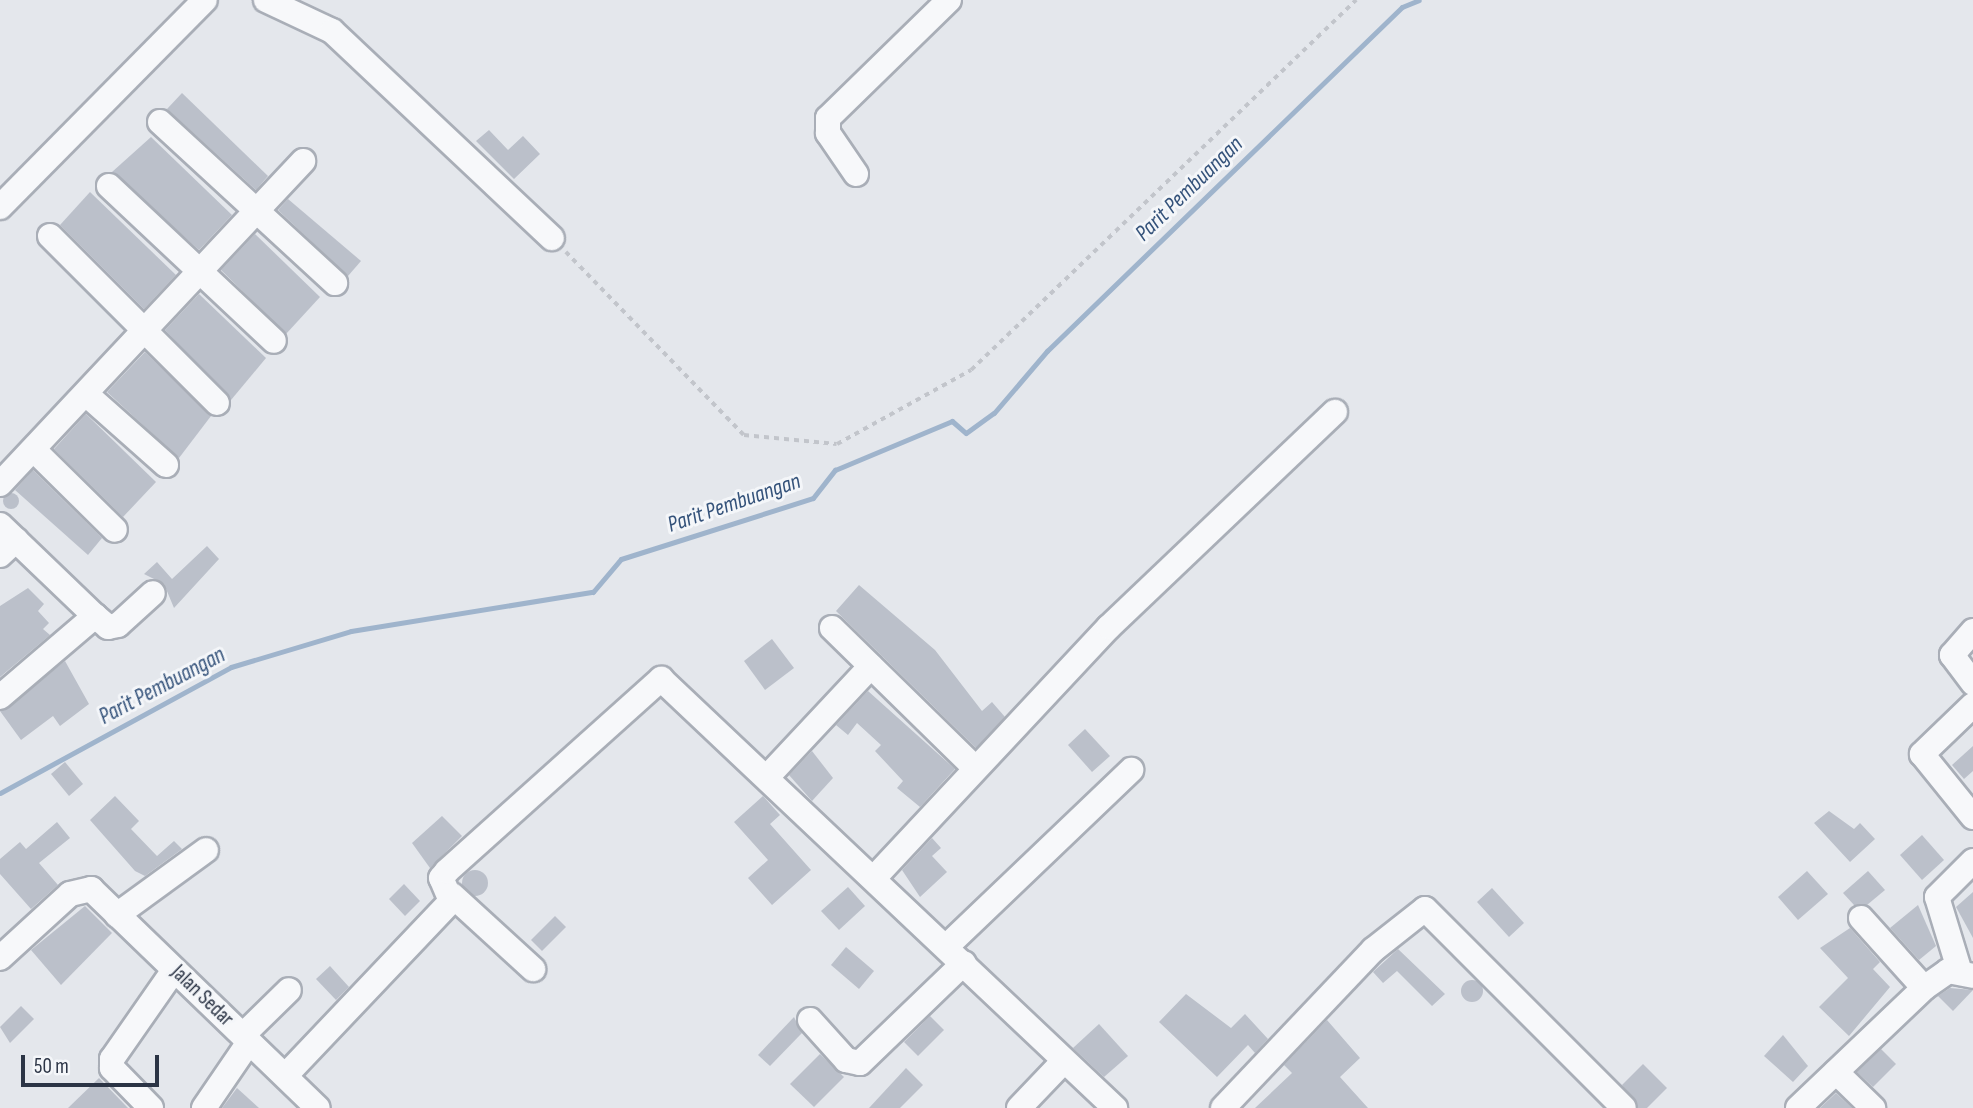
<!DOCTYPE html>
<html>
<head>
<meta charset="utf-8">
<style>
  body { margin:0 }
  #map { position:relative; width:1973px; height:1108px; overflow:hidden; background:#e4e7ec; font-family:"Sofia Sans Condensed",sans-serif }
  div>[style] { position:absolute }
  .stream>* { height:5px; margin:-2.5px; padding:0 2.5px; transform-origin:2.5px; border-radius:2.5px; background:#9fb4cc }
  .building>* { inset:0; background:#bbc0ca }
  .round { border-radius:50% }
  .path>* { height:3.5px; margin-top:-1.75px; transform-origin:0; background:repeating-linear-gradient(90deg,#c2c5cb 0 5px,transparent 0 10px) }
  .roads { filter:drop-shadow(2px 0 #a9aeb7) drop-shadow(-2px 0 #a9aeb7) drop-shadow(0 2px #a9aeb7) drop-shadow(0 -2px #a9aeb7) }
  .minor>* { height:24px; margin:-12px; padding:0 12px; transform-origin:12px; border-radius:12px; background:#f7f8fa }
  span { translate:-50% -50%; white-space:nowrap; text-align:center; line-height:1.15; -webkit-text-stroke:6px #f4f6f9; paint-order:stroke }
  .street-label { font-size:21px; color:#2b3445 }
  .water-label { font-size:23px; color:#34527a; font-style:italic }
  .scale { position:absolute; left:21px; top:1055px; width:138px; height:32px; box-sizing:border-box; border:4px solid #2b3445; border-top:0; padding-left:9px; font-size:21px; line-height:24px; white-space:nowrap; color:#2b3445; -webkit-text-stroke:5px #f4f6f9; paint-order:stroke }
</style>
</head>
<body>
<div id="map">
  <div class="stream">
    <i style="left:0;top:793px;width:263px;rotate:-28.6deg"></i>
    <i style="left:231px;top:667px;width:125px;rotate:-16.7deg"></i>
    <i style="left:351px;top:631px;width:245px;rotate:-9.2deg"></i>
    <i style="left:593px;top:592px;width:43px;rotate:-49.7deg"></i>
    <i style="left:621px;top:559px;width:201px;rotate:-17.6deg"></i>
    <i style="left:813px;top:498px;width:36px;rotate:-52deg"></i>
    <i style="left:835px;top:470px;width:127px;rotate:-22.7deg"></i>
    <i style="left:952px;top:421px;width:18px;rotate:41deg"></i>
    <i style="left:966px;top:433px;width:34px;rotate:-36deg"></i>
    <i style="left:994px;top:413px;width:82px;rotate:-49.5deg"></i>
    <i style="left:1047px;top:351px;width:494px;rotate:-44.1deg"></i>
    <i style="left:1402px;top:7px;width:18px;rotate:-22deg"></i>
  </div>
  <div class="building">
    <i style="clip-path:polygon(182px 93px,268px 176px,256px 190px,167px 109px)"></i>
    <i style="clip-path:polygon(489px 130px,508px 150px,523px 136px,540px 154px,514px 179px,476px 141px)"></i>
    <i style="clip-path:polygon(151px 137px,232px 215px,199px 250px,112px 172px)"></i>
    <i style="clip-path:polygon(90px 192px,176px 275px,144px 309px,60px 225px)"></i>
    <i style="clip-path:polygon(288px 199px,361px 261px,348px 276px,278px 210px)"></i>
    <i style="clip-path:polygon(255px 234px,320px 297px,286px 334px,221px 270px)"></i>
    <i style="clip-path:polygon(199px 294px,266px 358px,231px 400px,165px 330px)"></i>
    <i style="clip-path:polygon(145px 352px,211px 416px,179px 458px,107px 392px)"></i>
    <i style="clip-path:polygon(86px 414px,156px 482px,123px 517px,54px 449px)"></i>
    <i style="clip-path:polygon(33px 470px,102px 538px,88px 555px,15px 490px)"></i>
    <i class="round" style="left:3px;top:493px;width:16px;height:16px"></i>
    <i style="clip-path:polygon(207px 546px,219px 559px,174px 608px,164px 584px,144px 574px,157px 562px,172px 579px)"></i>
    <i style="clip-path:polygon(859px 585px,935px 650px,982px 711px,992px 702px,1005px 717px,976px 748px,836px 611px)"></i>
    <i style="clip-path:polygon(28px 588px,44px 604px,38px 611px,49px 623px,43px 629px,50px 635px,0 677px,0 606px)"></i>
    <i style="clip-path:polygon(772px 639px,794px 668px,765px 690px,744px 661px)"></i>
    <i style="clip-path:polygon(65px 661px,89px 704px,60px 726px,53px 716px,21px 740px,0 711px)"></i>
    <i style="clip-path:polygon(868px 691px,955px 769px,920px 807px,897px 788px,903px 781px,875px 751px,881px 745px,857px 723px,848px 735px,836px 725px)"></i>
    <i style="clip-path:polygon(1085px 729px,1110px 756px,1092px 772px,1068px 745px)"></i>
    <i style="clip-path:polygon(1973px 746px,1973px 771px,1964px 779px,1952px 765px)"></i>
    <i style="clip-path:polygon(812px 751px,833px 778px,812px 801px,789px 775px)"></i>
    <i style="clip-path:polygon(65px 762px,83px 784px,69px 796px,51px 774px)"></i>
    <i style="clip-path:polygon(115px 796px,139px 821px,131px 829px,157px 856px,174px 841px,182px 849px,145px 876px,135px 871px,90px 820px)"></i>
    <i style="clip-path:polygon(763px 796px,780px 815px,770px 824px,811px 870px,772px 905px,748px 878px,768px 860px,734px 822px)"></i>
    <i style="clip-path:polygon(1829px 811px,1854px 829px,1860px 823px,1875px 839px,1850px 862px,1814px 823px)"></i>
    <i style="clip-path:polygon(442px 816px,462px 836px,430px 868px,412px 843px)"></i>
    <i style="clip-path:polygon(57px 822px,70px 838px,39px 863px,58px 885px,31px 909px,0 874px,0 859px,20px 842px,26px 849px)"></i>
    <i style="clip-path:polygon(1922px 835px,1944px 860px,1922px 880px,1900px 855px)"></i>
    <i style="clip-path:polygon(932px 838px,941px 848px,932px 856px,947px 872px,920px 897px,902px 870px)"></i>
    <i class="round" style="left:462px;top:870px;width:26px;height:26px"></i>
    <i style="clip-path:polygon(1807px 871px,1828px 894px,1798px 920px,1778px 897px)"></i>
    <i style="clip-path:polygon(1868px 871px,1885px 890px,1867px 905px,1854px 905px,1843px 893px)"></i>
    <i style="clip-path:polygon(404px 884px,420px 901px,405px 916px,389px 899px)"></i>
    <i style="clip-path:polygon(848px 887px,865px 906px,839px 930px,821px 911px)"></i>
    <i style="clip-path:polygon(1492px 888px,1524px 923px,1509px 937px,1477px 902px)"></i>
    <i style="clip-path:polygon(1973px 892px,1973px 938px,1956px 907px)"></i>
    <i style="clip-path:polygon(1918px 905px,1936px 946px,1919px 960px,1890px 928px)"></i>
    <i style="clip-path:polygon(85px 906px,112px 933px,61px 985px,31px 950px)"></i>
    <i style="clip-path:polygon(555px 916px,566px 927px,542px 951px,531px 940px)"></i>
    <i style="clip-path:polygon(1850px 928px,1880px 962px,1873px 969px,1890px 987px,1849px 1036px,1819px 1007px,1848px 978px,1820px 948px)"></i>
    <i style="clip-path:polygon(846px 947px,874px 971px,859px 989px,831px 965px)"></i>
    <i style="clip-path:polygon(1398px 949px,1445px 994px,1432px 1006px,1397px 971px,1383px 983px,1373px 972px)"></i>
    <i style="clip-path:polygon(330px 966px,349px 987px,336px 1000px,316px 979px)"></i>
    <i class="round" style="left:1461px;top:980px;width:22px;height:22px"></i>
    <i style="clip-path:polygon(1950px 988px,1973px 990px,1953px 1011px,1938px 996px)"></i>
    <i style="clip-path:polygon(1186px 994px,1231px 1028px,1245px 1014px,1268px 1039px,1255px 1053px,1248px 1045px,1217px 1077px,1159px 1022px)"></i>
    <i style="clip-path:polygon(21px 1006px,34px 1019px,10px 1043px,0 1027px)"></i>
    <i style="clip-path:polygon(930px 1016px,944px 1030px,918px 1056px,904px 1042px)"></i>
    <i style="clip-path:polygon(794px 1017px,802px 1033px,770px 1066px,758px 1055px)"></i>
    <i style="clip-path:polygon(1327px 1020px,1360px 1058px,1340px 1077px,1368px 1108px,1255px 1108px,1292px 1073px,1284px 1065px)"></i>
    <i style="clip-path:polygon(1099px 1024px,1128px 1056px,1104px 1077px,1073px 1048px)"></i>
    <i style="clip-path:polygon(1783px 1035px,1808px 1066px,1793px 1082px,1764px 1056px)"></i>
    <i style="clip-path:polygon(1881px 1049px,1896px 1064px,1873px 1087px,1857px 1072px)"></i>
    <i style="clip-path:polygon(820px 1054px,844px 1077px,814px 1107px,790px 1084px)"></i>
    <i style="clip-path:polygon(1643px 1064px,1667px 1088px,1647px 1108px,1638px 1108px,1622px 1085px)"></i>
    <i style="clip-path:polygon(906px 1068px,923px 1085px,900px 1108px,869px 1108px)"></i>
    <i style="clip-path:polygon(99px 1078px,128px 1108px,68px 1108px)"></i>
    <i style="clip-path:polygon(237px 1088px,259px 1108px,222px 1108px)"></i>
    <i style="clip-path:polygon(1836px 1093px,1852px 1108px,1820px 1108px)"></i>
  </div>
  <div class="path">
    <i style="left:566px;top:252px;width:255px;rotate:45.8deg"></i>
    <i style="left:744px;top:435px;width:93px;rotate:5.5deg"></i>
    <i style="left:837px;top:444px;width:153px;rotate:-28.9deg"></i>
    <i style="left:971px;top:370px;width:534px;rotate:-43.86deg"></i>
  </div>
  <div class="roads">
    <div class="minor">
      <i style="left:266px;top:0;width:73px;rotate:25.2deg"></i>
      <i style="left:332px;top:31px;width:302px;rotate:43.3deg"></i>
      <i style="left:160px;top:122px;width:238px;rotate:42.6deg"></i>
      <i style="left:856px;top:174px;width:50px;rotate:-124.3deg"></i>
      <i style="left:828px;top:133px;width:15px;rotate:-90deg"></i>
      <i style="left:828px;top:118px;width:169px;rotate:-44.3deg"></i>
      <i style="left:109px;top:186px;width:226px;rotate:43.2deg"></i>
      <i style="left:0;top:207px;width:291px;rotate:-45.3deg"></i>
      <i style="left:50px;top:236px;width:236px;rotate:45deg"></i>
      <i style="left:86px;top:394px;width:107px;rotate:41.6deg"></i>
      <i style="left:35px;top:451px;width:112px;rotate:44.6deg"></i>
      <i style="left:0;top:484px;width:443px;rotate:-46.8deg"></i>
      <i style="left:0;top:525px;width:132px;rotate:43.8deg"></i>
      <i style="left:0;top:555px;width:22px;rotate:-43deg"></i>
      <i style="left:832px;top:628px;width:200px;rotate:44.4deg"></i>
      <i style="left:1973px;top:631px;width:32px;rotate:131deg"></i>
      <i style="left:1952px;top:655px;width:35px;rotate:53deg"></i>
      <i style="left:0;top:697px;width:125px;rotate:-40.5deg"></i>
      <i style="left:95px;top:616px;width:17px;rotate:40deg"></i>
      <i style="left:108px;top:627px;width:10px;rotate:-11deg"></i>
      <i style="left:118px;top:625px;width:47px;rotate:-42.4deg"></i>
      <i style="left:1973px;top:705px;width:71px;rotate:136.1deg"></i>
      <i style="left:1922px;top:754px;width:81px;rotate:51deg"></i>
      <i style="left:769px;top:775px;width:149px;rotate:-46.9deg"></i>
      <i style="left:874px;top:878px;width:344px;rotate:-46.9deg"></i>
      <i style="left:1109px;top:627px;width:312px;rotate:-43.6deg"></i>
      <i style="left:452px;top:895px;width:110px;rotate:42.4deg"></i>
      <i style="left:117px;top:915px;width:110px;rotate:-36.1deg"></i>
      <i style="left:1861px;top:918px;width:94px;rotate:48deg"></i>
      <i style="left:947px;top:946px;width:255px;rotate:-43.7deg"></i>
      <i style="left:0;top:958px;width:95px;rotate:-42.4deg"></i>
      <i style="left:70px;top:894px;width:22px;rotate:-13deg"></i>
      <i style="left:91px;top:889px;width:315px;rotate:44deg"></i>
      <i style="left:1959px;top:969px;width:75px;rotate:-107deg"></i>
      <i style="left:1937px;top:897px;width:51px;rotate:-45deg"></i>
      <i style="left:810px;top:1020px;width:54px;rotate:48deg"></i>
      <i style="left:846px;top:1060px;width:14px;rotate:12deg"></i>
      <i style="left:860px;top:1063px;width:144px;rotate:-43.9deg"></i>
      <i style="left:243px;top:1035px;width:64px;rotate:-44.4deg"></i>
      <i style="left:1836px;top:1072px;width:52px;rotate:44.2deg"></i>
      <i style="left:286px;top:1075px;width:240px;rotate:-46.5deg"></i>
      <i style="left:451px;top:901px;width:25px;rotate:-113deg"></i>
      <i style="left:441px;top:878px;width:9px;rotate:-49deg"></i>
      <i style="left:447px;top:871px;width:288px;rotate:-41.9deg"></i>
      <i style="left:661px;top:679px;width:625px;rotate:43.38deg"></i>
      <i style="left:151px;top:1108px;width:56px;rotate:-134.3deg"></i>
      <i style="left:112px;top:1068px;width:9px;rotate:-90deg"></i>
      <i style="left:112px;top:1059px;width:108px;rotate:-55.1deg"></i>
      <i style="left:204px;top:1108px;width:80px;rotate:-55.7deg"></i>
      <i style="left:1019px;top:1108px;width:61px;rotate:-46.3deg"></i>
      <i style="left:1223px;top:1108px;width:218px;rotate:-46.5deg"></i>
      <i style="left:1373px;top:950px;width:66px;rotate:-38.3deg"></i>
      <i style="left:1425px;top:909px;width:281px;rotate:45deg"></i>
      <i style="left:1798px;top:1108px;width:174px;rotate:-43.6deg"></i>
      <i style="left:1924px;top:988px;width:29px;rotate:-35deg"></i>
      <i style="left:1948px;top:971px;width:25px;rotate:11deg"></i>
    </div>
  </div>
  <div class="street-label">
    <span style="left:202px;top:996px;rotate:44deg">Jalan Sedar</span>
  </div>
  <div class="water-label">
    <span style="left:1189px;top:189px;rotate:-44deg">Parit Pembuangan</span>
    <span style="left:734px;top:503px;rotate:-19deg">Parit Pembuangan</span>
    <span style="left:162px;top:686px;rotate:-28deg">Parit Pembuangan</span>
  </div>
  <div class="scale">50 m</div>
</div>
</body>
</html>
